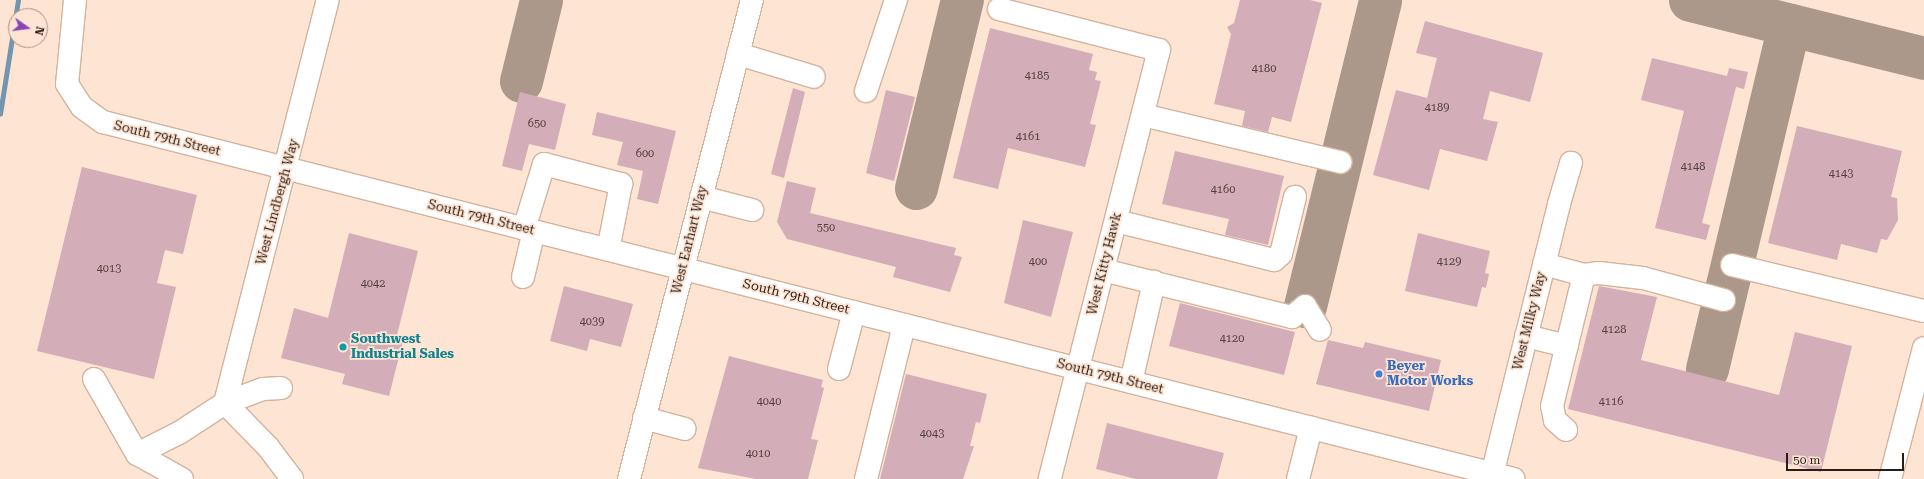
<!DOCTYPE html>
<html>
<head>
<meta charset="utf-8">
<style>
  body { margin:0 }
  #map { position:relative; width:1924px; height:479px; overflow:hidden; background:#fee4d3; font-family:"Roboto Serif",serif }
  div>[style] { position:absolute }
  .stream>* { height:4.5px; margin:-2.25px; padding:0 2.25px; transform-origin:2.25px; border-radius:2.25px; background:#7495af }
  .taxiway>* { height:43px; margin:-21.5px; padding:0 21.5px; transform-origin:21.5px; border-radius:21.5px; background:#ac988a }
  .building>* { inset:0; background:#d3adb7 }
  .roads { filter:drop-shadow(1px 0 #d2b39e) drop-shadow(-1px 0 #d2b39e) drop-shadow(0 1px #d2b39e) drop-shadow(0 -1px #d2b39e) }
  .minor>* { height:22px; margin:-11px; padding:0 11px; transform-origin:11px; border-radius:11px; background:#fff }
  .dots>* { width:11px; height:11px; translate:-50% -50%; box-sizing:border-box; border:2px solid #fee4d3; border-radius:50% }
  span { translate:-50% -50%; white-space:nowrap; text-align:center; line-height:1.15; -webkit-text-stroke:3.5px #fee4d3; paint-order:stroke }
  .number-label { font-size:11px; color:#54413e }
  .number-label span { -webkit-text-stroke-width:0 }
  .street-label { font-size:13px; color:#291d15 }
  .culture-label { font-size:13px; color:#0d838f; font-weight:700 }
  .left { translate:0 -50%; text-align:left }
  .shop-label { font-size:13px; color:#366cbe; font-weight:700 }
  .north { position:absolute; left:8px; top:8px; width:40px; height:40px; box-sizing:border-box; background:#fee4d3; border:1px solid #a99487; border-radius:50%; rotate:104deg; font-size:11px; font-weight:700; line-height:16px; text-align:center; color:#291d15 }
  .north::after { content:''; display:block; margin:auto; width:14px; height:18px; background:#8d44b6; clip-path:polygon(50% 0,100% 100%,50% 72%,0 100%) }
  .scale { position:absolute; left:1786px; top:453px; width:118px; height:18px; box-sizing:border-box; border:2px solid #291d15; border-top:0; padding-left:5px; font-size:12px; line-height:14px; white-space:nowrap; color:#291d15; -webkit-text-stroke:3px #fee4d3; paint-order:stroke }
</style>
</head>
<body>
<div id="map">
  <div class="stream">
    <i style="left:0;top:114px;width:115px;rotate:-81deg"></i>
  </div>
  <div class="taxiway">
    <i style="left:1690px;top:0;width:241px;rotate:13.9deg"></i>
    <i style="left:521px;top:81px;width:83px;rotate:-76.1deg"></i>
    <i style="left:916px;top:188px;width:194px;rotate:-76.3deg"></i>
    <i style="left:1305px;top:306px;width:315px;rotate:-76.2deg"></i>
    <i style="left:1707px;top:369px;width:354px;rotate:-76.6deg"></i>
  </div>
  <div class="building">
    <i style="clip-path:polygon(1240px 0,1310px 0,1322px 3px,1291px 122px,1272px 117px,1268px 132px,1242px 126px,1245px 111px,1214px 104px,1231px 34px,1227px 27px,1234px 23px)"></i>
    <i style="clip-path:polygon(1425px 21px,1543px 53px,1530px 102px,1490px 91px,1483px 119px,1498px 122px,1487px 161px,1440px 149px,1429px 190px,1373px 175px,1396px 90px,1427px 98px,1437px 58px,1416px 53px)"></i>
    <i style="clip-path:polygon(990px 28px,1093px 54px,1089px 70px,1097px 72px,1095px 80px,1101px 81px,1090px 124px,1096px 125px,1085px 167px,1008px 148px,998px 189px,953px 178px)"></i>
    <i style="clip-path:polygon(1652px 58px,1727px 76px,1729px 68px,1748px 72px,1744px 89px,1736px 87px,1702px 223px,1710px 225px,1706px 240px,1655px 228px,1684px 111px,1641px 100px)"></i>
    <i style="clip-path:polygon(793px 88px,805px 92px,784px 178px,771px 174px)"></i>
    <i style="clip-path:polygon(886px 90px,915px 97px,894px 181px,866px 173px)"></i>
    <i style="clip-path:polygon(520px 92px,566px 104px,555px 150px,529px 144px,522px 171px,502px 166px)"></i>
    <i style="clip-path:polygon(597px 112px,676px 131px,658px 204px,637px 199px,643px 171px,617px 165px,623px 142px,592px 135px)"></i>
    <i style="clip-path:polygon(1797px 126px,1902px 151px,1891px 197px,1897px 198px,1898px 220px,1887px 240px,1881px 239px,1877px 253px,1841px 244px,1837px 260px,1768px 243px)"></i>
    <i style="clip-path:polygon(1175px 151px,1284px 176px,1268px 245px,1225px 235px,1229px 219px,1162px 204px)"></i>
    <i style="clip-path:polygon(82px 167px,197px 195px,183px 254px,165px 250px,157px 283px,176px 287px,154px 379px,37px 351px)"></i>
    <i style="clip-path:polygon(787px 181px,816px 188px,810px 213px,956px 248px,954px 255px,962px 257px,950px 292px,893px 277px,896px 267px,787px 239px,777px 222px)"></i>
    <i style="clip-path:polygon(1023px 220px,1073px 232px,1051px 317px,1004px 303px)"></i>
    <i style="clip-path:polygon(349px 233px,418px 251px,397px 335px,404px 337px,389px 396px,342px 384px,345px 374px,281px 358px,294px 308px,328px 318px)"></i>
    <i style="clip-path:polygon(1418px 233px,1490px 251px,1485px 273px,1489px 274px,1486px 288px,1482px 287px,1477px 307px,1405px 291px)"></i>
    <i style="clip-path:polygon(564px 286px,633px 304px,621px 347px,590px 339px,587px 351px,550px 341px)"></i>
    <i style="clip-path:polygon(1599px 286px,1657px 297px,1641px 360px,1779px 395px,1795px 332px,1852px 346px,1821px 472px,1568px 409px)"></i>
    <i style="clip-path:polygon(1180px 303px,1295px 332px,1284px 375px,1169px 346px)"></i>
    <i style="clip-path:polygon(1328px 340px,1363px 348px,1365px 342px,1441px 360px,1429px 411px,1316px 384px)"></i>
    <i style="clip-path:polygon(729px 356px,823px 380px,821px 387px,824px 388px,811px 439px,818px 440px,808px 479px,756px 479px,698px 468px)"></i>
    <i style="clip-path:polygon(906px 374px,987px 394px,980px 423px,976px 422px,970px 446px,974px 446px,963px 479px,880px 479px)"></i>
    <i style="clip-path:polygon(1107px 423px,1224px 453px,1217px 479px,1136px 479px,1096px 469px)"></i>
  </div>
  <div class="roads">
    <div class="minor">
      <i style="left:75px;top:0;width:84px;rotate:95.4deg"></i>
      <i style="left:67px;top:84px;width:27px;rotate:57deg"></i>
      <i style="left:82px;top:107px;width:26px;rotate:36deg"></i>
      <i style="left:103px;top:122px;width:1455px;rotate:14.2deg"></i>
      <i style="left:999px;top:9px;width:165px;rotate:14.4deg"></i>
      <i style="left:1159px;top:50px;width:443px;rotate:104.3deg"></i>
      <i style="left:738px;top:54px;width:79px;rotate:16.8deg"></i>
      <i style="left:866px;top:91px;width:96px;rotate:-71.8deg"></i>
      <i style="left:1143px;top:115px;width:203px;rotate:13.4deg"></i>
      <i style="left:701px;top:197px;width:53px;rotate:14.3deg"></i>
      <i style="left:1116px;top:221px;width:163px;rotate:13.9deg"></i>
      <i style="left:1274px;top:260px;width:9px;rotate:-41deg"></i>
      <i style="left:1281px;top:254px;width:59px;rotate:-76.2deg"></i>
      <i style="left:524px;top:229px;width:68px;rotate:-72.9deg"></i>
      <i style="left:544px;top:164px;width:80px;rotate:14.6deg"></i>
      <i style="left:621px;top:184px;width:67px;rotate:101.1deg"></i>
      <i style="left:1544px;top:264px;width:41px;rotate:15.4deg"></i>
      <i style="left:1732px;top:265px;width:197px;rotate:13.5deg"></i>
      <i style="left:1103px;top:270px;width:195px;rotate:14deg"></i>
      <i style="left:1292px;top:317px;width:17px;rotate:-40deg"></i>
      <i style="left:1305px;top:306px;width:28px;rotate:58deg"></i>
      <i style="left:523px;top:277px;width:47px;rotate:-76.6deg"></i>
      <i style="left:1526px;top:336px;width:42px;rotate:13.7deg"></i>
      <i style="left:839px;top:369px;width:59px;rotate:-75.3deg"></i>
      <i style="left:94px;top:379px;width:86px;rotate:60.2deg"></i>
      <i style="left:1131px;top:382px;width:103px;rotate:-77deg"></i>
      <i style="left:225px;top:403px;width:416px;rotate:-75.7deg"></i>
      <i style="left:225px;top:403px;width:62px;rotate:45.7deg"></i>
      <i style="left:268px;top:447px;width:40px;rotate:53deg"></i>
      <i style="left:644px;top:418px;width:42px;rotate:15deg"></i>
      <i style="left:1566px;top:430px;width:15px;rotate:-138deg"></i>
      <i style="left:1555px;top:420px;width:14px;rotate:-102deg"></i>
      <i style="left:1552px;top:406px;width:135px;rotate:-76.3deg"></i>
      <i style="left:1584px;top:275px;width:15px;rotate:-8deg"></i>
      <i style="left:1599px;top:273px;width:44px;rotate:6.5deg"></i>
      <i style="left:1643px;top:278px;width:84px;rotate:15.2deg"></i>
      <i style="left:182px;top:479px;width:51px;rotate:-150.9deg"></i>
      <i style="left:137px;top:454px;width:47px;rotate:-26.6deg"></i>
      <i style="left:179px;top:433px;width:55px;rotate:-33.1deg"></i>
      <i style="left:225px;top:403px;width:40px;rotate:-20.2deg"></i>
      <i style="left:263px;top:389px;width:18px;rotate:-3deg"></i>
      <i style="left:629px;top:479px;width:495px;rotate:-75.6deg"></i>
      <i style="left:866px;top:479px;width:159px;rotate:-76.1deg"></i>
      <i style="left:1298px;top:479px;width:53px;rotate:-75.7deg"></i>
      <i style="left:1491px;top:479px;width:283px;rotate:-76.1deg"></i>
      <i style="left:1559px;top:204px;width:43px;rotate:-73.7deg"></i>
      <i style="left:1890px;top:479px;width:135px;rotate:-75.5deg"></i>
    </div>
  </div>
  <div class="dots">
    <i style="left:343px;top:347px;background:#0f9aa8"></i>
    <i style="left:1379px;top:374px;background:#3f7fe0"></i>
  </div>
  <div class="number-label">
    <span style="left:1264px;top:69px">4180</span>
    <span style="left:1037px;top:76px">4185</span>
    <span style="left:1437px;top:108px">4189</span>
    <span style="left:537px;top:124px">650</span>
    <span style="left:1028px;top:137px">4161</span>
    <span style="left:645px;top:154px">600</span>
    <span style="left:1693px;top:167px">4148</span>
    <span style="left:1841px;top:174px">4143</span>
    <span style="left:1223px;top:190px">4160</span>
    <span style="left:826px;top:228px">550</span>
    <span style="left:1038px;top:262px">400</span>
    <span style="left:1449px;top:262px">4129</span>
    <span style="left:109px;top:269px">4013</span>
    <span style="left:373px;top:284px">4042</span>
    <span style="left:592px;top:322px">4039</span>
    <span style="left:1614px;top:330px">4128</span>
    <span style="left:1232px;top:339px">4120</span>
    <span style="left:769px;top:402px">4040</span>
    <span style="left:1611px;top:402px">4116</span>
    <span style="left:932px;top:434px">4043</span>
    <span style="left:758px;top:454px">4010</span>
  </div>
  <div class="street-label">
    <span style="left:167px;top:139px;rotate:14deg">South 79th Street</span>
    <span style="left:278px;top:202px;rotate:-75deg">West Lindbergh Way</span>
    <span style="left:481px;top:218px;rotate:14deg">South 79th Street</span>
    <span style="left:690px;top:240px;rotate:-76deg">West Earhart Way</span>
    <span style="left:1105px;top:264px;rotate:-76deg">West Kitty Hawk</span>
    <span style="left:796px;top:297px;rotate:14deg">South 79th Street</span>
    <span style="left:1530px;top:321px;rotate:-76deg">West Milky Way</span>
    <span style="left:1110px;top:377px;rotate:14deg">South 79th Street</span>
  </div>
  <div class="culture-label">
    <span class="left" style="left:351px;top:347px">Southwest<br>Industrial Sales</span>
  </div>
  <div class="shop-label">
    <span class="left" style="left:1387px;top:374px">Beyer<br>Motor Works</span>
  </div>
  <div class="north">N</div>
  <div class="scale">50 m</div>
</div>
</body>
</html>
